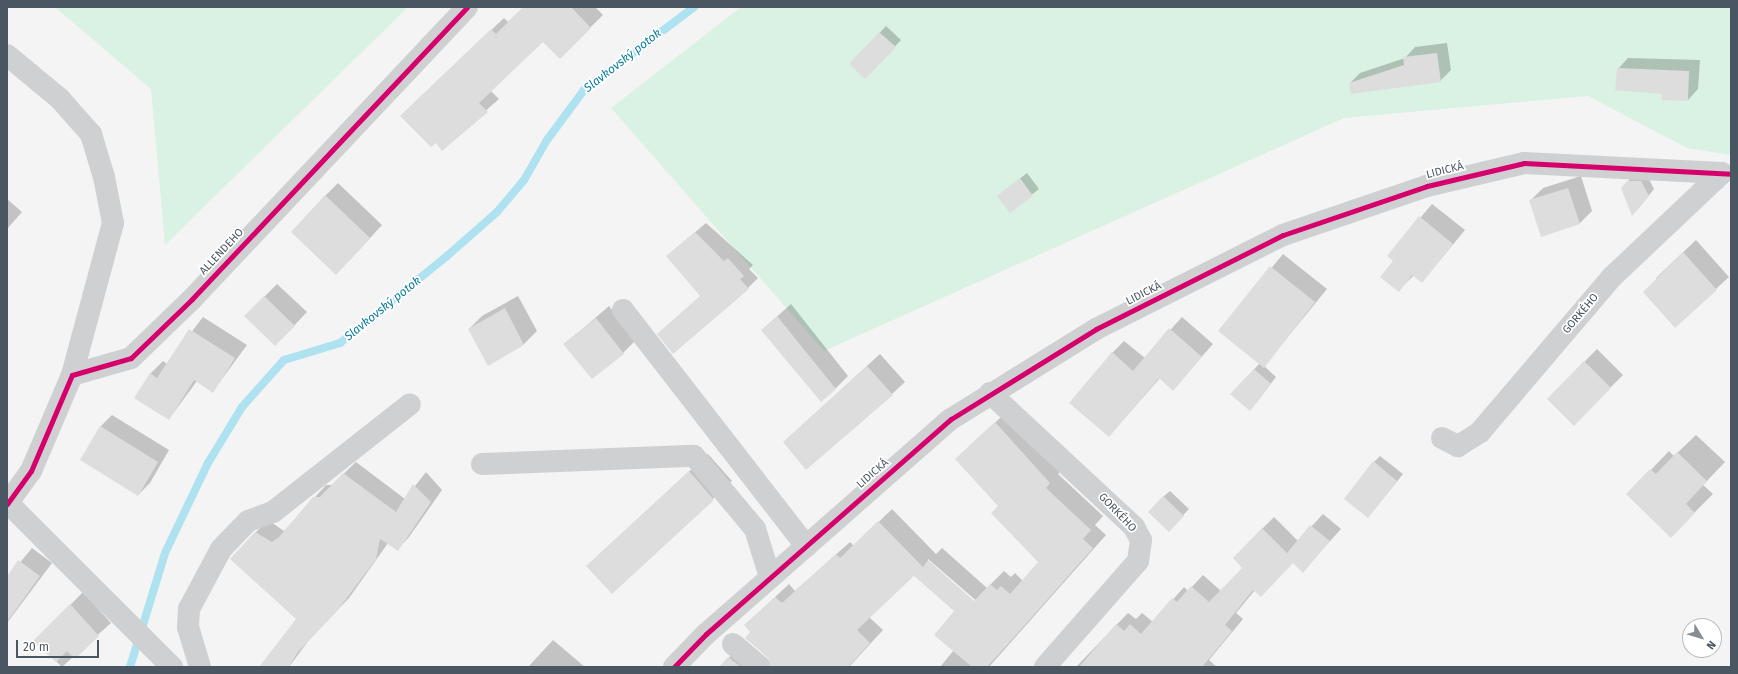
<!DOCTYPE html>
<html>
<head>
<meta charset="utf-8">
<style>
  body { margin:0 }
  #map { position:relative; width:1738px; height:674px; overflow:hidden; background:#f4f4f4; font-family:"Fira Sans",sans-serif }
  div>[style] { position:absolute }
  .green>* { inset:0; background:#d9f2e3 }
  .shadow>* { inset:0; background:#0003 }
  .stream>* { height:8px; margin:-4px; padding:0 4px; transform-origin:4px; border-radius:4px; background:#aee2f0 }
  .building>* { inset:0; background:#ddddde }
  .minor>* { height:22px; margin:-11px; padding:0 11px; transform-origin:11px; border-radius:11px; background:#ced0d2 }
  .cycleway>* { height:5px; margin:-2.5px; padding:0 2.5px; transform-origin:2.5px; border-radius:2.5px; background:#d6006c }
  span { translate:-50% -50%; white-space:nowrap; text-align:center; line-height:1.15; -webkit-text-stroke:3.5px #fff; paint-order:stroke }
  .street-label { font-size:11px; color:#4a5661 }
  .water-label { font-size:12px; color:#0c7c9b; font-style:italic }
  .frame { position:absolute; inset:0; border:8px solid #4a5661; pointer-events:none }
  .north { position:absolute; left:1682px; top:618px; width:40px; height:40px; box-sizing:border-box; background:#fff; border:1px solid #b7bbc0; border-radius:50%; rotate:128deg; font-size:11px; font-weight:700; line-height:16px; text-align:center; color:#4a5661 }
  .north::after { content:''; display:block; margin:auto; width:14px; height:18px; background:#868d94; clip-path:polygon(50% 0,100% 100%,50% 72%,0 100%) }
  .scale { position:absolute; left:16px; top:640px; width:83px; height:18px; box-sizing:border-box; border:2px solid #4a5661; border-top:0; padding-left:5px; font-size:12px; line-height:14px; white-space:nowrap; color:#4a5661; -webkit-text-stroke:3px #fff; paint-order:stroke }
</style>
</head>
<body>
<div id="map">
  <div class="green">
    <i style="clip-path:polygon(55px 7px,408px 7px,165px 245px,151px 89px)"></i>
    <i style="clip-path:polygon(741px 7px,1731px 7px,1731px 155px,1687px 148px,1588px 96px,1344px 118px,824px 351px,611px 108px)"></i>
  </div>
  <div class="shadow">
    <i style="clip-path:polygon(524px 7px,595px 7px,603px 15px,560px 57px,543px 40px,491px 91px,499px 99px,442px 149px,414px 103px,504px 18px,508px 22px)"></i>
    <i style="clip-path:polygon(886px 26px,901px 40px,865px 78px,851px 64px)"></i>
    <i style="clip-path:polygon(1447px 43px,1451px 70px,1440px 81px,1350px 83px,1360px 73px,1405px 58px,1415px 47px)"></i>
    <i style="clip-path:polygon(1628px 58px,1700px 60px,1698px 89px,1688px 100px,1663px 93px,1618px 69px)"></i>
    <i style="clip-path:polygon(1027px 173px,1039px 189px,1010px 212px,998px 196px)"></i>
    <i style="clip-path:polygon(1635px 175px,1647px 175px,1654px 189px,1638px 209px,1628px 181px)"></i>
    <i style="clip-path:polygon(1581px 176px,1592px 211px,1580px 223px,1530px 201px,1543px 188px)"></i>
    <i style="clip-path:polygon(338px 183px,382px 225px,349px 261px,325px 196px)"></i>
    <i style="clip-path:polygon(7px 199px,22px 212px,7px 229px)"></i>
    <i style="clip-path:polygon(1432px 204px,1465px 230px,1422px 282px,1414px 275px,1399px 290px,1395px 261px,1388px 256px)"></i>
    <i style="clip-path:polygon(706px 223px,753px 265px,749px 269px,758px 278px,748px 288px,701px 296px,667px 256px)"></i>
    <i style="clip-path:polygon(1696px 240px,1729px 277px,1675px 326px,1656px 278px)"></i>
    <i style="clip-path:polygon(1283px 254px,1327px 289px,1264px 366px,1276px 377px,1256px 403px,1231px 394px,1260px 363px,1219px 331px)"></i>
    <i style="clip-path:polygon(277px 284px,307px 312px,288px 332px,245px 316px)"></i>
    <i style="clip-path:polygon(518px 296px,537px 331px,524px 344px,488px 364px,469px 329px,482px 316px)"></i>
    <i style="clip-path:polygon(791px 304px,848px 376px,835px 389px,762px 330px)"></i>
    <i style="clip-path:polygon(609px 306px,636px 340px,623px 353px,565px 344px)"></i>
    <i style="clip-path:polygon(203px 317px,247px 345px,213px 391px,197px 381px,169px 419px,150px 374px,163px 361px,167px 364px)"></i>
    <i style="clip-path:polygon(1182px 317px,1213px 344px,1173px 389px,1160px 378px,1109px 436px,1112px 353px,1124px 341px,1145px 358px)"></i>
    <i style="clip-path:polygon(1597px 349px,1623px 375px,1574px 424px,1548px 399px)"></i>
    <i style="clip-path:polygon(880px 354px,905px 382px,892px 394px,797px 430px)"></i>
    <i style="clip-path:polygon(evenodd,1009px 410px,1063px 469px,1058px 474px,1103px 516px,1095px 525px,1106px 535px,989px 667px,940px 667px,954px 650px,956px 611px,920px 569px,869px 617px,883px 630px,849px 667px,772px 667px,773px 662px,746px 638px,751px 632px,745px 625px,789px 584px,795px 591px,850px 542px,854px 546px,892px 509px,936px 554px,942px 548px,987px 588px,1004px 571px,1011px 577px,1015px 573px,1023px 581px,1040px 562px,999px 506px,969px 446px,1009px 410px,928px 559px,979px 603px,978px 605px,928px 562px,928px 559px)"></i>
    <i style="clip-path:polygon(112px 415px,169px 450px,150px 483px,138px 495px,100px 427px)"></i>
    <i style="clip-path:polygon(1696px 435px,1725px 462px,1703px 485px,1713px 494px,1671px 536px,1628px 494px,1669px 451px,1674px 456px)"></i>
    <i style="clip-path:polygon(708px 454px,732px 481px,612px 592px,587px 566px)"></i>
    <i style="clip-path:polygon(1380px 456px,1403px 474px,1374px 510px,1374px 462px)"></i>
    <i style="clip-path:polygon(356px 462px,405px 499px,426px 472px,442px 490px,409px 537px,398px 549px,388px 543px,349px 598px,309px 640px,289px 667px,260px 667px,298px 619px,256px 532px,268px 520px,284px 531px,326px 485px,332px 485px)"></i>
    <i style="clip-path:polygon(1170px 491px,1189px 509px,1175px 524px,1163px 497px)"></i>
    <i style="clip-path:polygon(1323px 514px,1341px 529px,1303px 571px,1294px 562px,1255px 590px,1236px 613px,1243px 619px,1209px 660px,1217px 667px,1076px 667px,1128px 613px,1136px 619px,1142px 613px,1153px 622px,1184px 587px,1188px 591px,1203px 575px,1221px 591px,1244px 568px,1262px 529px,1274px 517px,1298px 541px)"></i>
    <i style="clip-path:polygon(32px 548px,52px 563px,7px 623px,7px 578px)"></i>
    <i style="clip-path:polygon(83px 592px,111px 623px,62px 667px,35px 641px)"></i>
    <i style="clip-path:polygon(553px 640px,585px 667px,528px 667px)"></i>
    <i style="clip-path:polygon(742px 644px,771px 667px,720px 667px)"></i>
  </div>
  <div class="stream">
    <i style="left:130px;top:667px;width:119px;rotate:-72.9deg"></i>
    <i style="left:165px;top:553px;width:100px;rotate:-64.5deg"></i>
    <i style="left:208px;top:463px;width:66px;rotate:-58.7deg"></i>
    <i style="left:242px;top:407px;width:63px;rotate:-48.2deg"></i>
    <i style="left:284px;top:360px;width:59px;rotate:-16.9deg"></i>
    <i style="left:340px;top:343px;width:138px;rotate:-39.1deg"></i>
    <i style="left:447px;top:256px;width:67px;rotate:-41.3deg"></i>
    <i style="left:497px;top:212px;width:42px;rotate:-49.8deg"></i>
    <i style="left:524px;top:180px;width:46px;rotate:-60.1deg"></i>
    <i style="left:547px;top:140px;width:62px;rotate:-53.5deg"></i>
    <i style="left:584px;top:90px;width:138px;rotate:-37deg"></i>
  </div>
  <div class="building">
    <i style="clip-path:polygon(523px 7px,571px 7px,591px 28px,560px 59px,543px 42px,479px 103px,488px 112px,442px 151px,436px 143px,431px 147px,400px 116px,491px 29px,496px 34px)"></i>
    <i style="clip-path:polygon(879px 32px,896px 47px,865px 79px,849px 64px)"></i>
    <i style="clip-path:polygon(1437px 53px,1441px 82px,1351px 94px,1349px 83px,1404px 65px,1403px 57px)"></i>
    <i style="clip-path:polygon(1617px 68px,1689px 71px,1688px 101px,1662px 100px,1662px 94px,1615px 90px)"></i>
    <i style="clip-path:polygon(1020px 178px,1033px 196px,1010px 213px,997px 196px)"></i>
    <i style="clip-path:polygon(1627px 181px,1641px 181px,1649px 196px,1632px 216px,1621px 188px)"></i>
    <i style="clip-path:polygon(1568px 188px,1580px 224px,1541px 237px,1529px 200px)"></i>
    <i style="clip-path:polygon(325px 195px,370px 238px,336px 275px,291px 232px)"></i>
    <i style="clip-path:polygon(1419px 216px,1453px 244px,1422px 283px,1412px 275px,1399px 292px,1380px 277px,1393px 261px,1387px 256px)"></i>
    <i style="clip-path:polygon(695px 232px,724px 261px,728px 258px,744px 276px,740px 279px,749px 289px,673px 354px,657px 334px,700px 296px,666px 256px)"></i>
    <i style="clip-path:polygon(1683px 252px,1717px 290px,1675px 328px,1643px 292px)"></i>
    <i style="clip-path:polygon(1270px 266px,1315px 302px,1264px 368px,1218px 331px)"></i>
    <i style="clip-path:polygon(264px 296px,295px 326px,275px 346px,244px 316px)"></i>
    <i style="clip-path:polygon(505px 308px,524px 345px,488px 366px,468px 329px)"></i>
    <i style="clip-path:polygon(777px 316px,836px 389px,821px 402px,761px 330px)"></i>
    <i style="clip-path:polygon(596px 318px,624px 354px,592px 379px,563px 344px)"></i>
    <i style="clip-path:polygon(1169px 328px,1202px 357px,1173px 391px,1159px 378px,1109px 437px,1069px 403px,1112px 352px,1133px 371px)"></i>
    <i style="clip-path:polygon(189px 329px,235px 358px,213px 393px,194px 380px,169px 420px,134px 398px,150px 373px,157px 378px)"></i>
    <i style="clip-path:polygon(1584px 361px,1611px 388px,1574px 426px,1547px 399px)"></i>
    <i style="clip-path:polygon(867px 366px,893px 395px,806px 470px,783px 442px)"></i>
    <i style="clip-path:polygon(1254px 369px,1271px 384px,1250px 411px,1230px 394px)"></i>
    <i style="clip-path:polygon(995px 422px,1050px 483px,1046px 488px,1091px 530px,1083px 539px,1093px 548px,1016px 635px,987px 667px,972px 667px,934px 635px,954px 611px,914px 576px,917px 573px,857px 630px,870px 643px,848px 667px,772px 667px,768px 657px,745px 638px,750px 632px,744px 625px,775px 597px,782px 603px,836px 554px,840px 558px,878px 521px,923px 567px,928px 560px,974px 601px,990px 584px,997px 590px,1001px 586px,1010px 594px,1038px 562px,991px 513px,998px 506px,955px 459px)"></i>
    <i style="clip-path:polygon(100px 426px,158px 462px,138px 496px,80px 460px)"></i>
    <i style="clip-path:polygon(1677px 452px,1707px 481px,1686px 504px,1695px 513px,1671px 538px,1626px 494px,1650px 469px,1656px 474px)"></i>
    <i style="clip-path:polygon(1373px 461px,1397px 481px,1368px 518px,1344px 499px)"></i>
    <i style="clip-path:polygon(689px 471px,714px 500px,612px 594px,586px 566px)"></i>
    <i style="clip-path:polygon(343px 473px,396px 512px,413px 484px,431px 502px,398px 551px,380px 539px,376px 559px,337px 611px,297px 653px,289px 667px,259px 667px,296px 619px,230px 559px,255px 532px,272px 542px,279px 537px,313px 497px,320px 497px)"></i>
    <i style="clip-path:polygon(1163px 496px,1184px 516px,1169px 532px,1148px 512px)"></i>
    <i style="clip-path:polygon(1310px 525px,1330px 541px,1303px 573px,1293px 563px,1261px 597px,1253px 590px,1225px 625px,1232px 631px,1202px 667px,1079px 667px,1116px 624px,1124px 631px,1130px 624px,1141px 634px,1172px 598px,1177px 602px,1191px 586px,1209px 602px,1242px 568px,1233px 558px,1262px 528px,1287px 553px)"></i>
    <i style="clip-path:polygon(18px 560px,40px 576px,7px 622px,7px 577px)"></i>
    <i style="clip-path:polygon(70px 604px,99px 636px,75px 659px,67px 651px,56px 662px,33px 641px)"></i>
    <i style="clip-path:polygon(728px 657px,741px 667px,719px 667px)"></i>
  </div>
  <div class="minor">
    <i style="left:7px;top:55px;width:69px;rotate:39.7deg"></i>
    <i style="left:60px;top:99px;width:47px;rotate:48.5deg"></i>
    <i style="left:91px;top:134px;width:45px;rotate:73.2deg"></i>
    <i style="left:104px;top:177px;width:47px;rotate:78.9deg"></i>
    <i style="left:113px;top:223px;width:157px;rotate:105.1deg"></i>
    <i style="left:623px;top:310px;width:299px;rotate:52.2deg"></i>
    <i style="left:990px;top:393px;width:197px;rotate:42.9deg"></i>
    <i style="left:1134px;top:527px;width:15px;rotate:62deg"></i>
    <i style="left:1141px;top:540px;width:21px;rotate:98deg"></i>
    <i style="left:1138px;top:561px;width:141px;rotate:131.3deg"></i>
    <i style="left:1442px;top:438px;width:18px;rotate:27deg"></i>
    <i style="left:1458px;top:446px;width:26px;rotate:-32deg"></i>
    <i style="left:1480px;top:432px;width:204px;rotate:-49.6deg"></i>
    <i style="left:1612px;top:277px;width:151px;rotate:-43.4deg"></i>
    <i style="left:482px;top:464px;width:212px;rotate:-2.2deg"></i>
    <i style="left:694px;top:456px;width:95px;rotate:50.1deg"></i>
    <i style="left:755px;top:529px;width:50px;rotate:72.6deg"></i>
    <i style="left:8px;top:503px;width:232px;rotate:45deg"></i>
    <i style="left:7px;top:504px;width:41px;rotate:-54deg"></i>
    <i style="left:31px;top:471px;width:104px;rotate:-66.9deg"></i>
    <i style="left:72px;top:375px;width:61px;rotate:-16.1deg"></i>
    <i style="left:131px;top:358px;width:85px;rotate:-44deg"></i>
    <i style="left:192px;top:299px;width:401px;rotate:-46.7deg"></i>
    <i style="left:733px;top:644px;width:35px;rotate:40deg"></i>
    <i style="left:200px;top:667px;width:42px;rotate:-106.7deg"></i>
    <i style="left:188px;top:627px;width:18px;rotate:-87deg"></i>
    <i style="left:189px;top:609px;width:68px;rotate:-61.9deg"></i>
    <i style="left:221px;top:549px;width:39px;rotate:-46deg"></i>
    <i style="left:248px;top:521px;width:27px;rotate:-20deg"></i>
    <i style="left:273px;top:512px;width:174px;rotate:-38.2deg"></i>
    <i style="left:674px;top:667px;width:46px;rotate:-45.9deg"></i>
    <i style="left:706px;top:634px;width:326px;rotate:-41.3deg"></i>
    <i style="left:951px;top:419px;width:171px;rotate:-31.8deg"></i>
    <i style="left:1096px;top:329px;width:209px;rotate:-26.7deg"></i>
    <i style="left:1283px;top:235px;width:152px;rotate:-18.8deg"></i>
    <i style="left:1427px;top:186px;width:100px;rotate:-13.3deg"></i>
    <i style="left:1524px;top:163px;width:198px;rotate:2.9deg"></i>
  </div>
  <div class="cycleway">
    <i style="left:7px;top:504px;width:41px;rotate:-54deg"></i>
    <i style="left:31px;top:471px;width:104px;rotate:-66.9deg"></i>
    <i style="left:72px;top:375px;width:61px;rotate:-16.1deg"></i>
    <i style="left:131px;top:358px;width:85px;rotate:-44deg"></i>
    <i style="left:192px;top:299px;width:401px;rotate:-46.7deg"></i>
    <i style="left:674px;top:667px;width:46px;rotate:-45.9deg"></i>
    <i style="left:706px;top:634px;width:326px;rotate:-41.3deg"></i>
    <i style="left:951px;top:419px;width:171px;rotate:-31.8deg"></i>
    <i style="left:1096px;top:329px;width:209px;rotate:-26.7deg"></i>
    <i style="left:1283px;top:235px;width:152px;rotate:-18.8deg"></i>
    <i style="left:1427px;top:186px;width:100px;rotate:-13.3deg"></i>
    <i style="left:1524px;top:163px;width:207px;rotate:3deg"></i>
  </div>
  <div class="street-label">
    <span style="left:1445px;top:171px;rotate:-14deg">LIDICKÁ</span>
    <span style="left:222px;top:252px;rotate:-47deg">ALLENDEHO</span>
    <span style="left:1144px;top:294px;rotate:-27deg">LIDICKÁ</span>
    <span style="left:1581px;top:314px;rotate:-50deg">GORKÉHO</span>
    <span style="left:873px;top:474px;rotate:-41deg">LIDICKÁ</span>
    <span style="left:1117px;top:513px;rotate:46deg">GORKÉHO</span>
  </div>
  <div class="water-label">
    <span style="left:623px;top:61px;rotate:-38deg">Slavkovský potok</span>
    <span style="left:383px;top:309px;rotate:-39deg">Slavkovský potok</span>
  </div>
  <div class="frame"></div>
  <div class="north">N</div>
  <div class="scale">20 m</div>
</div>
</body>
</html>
